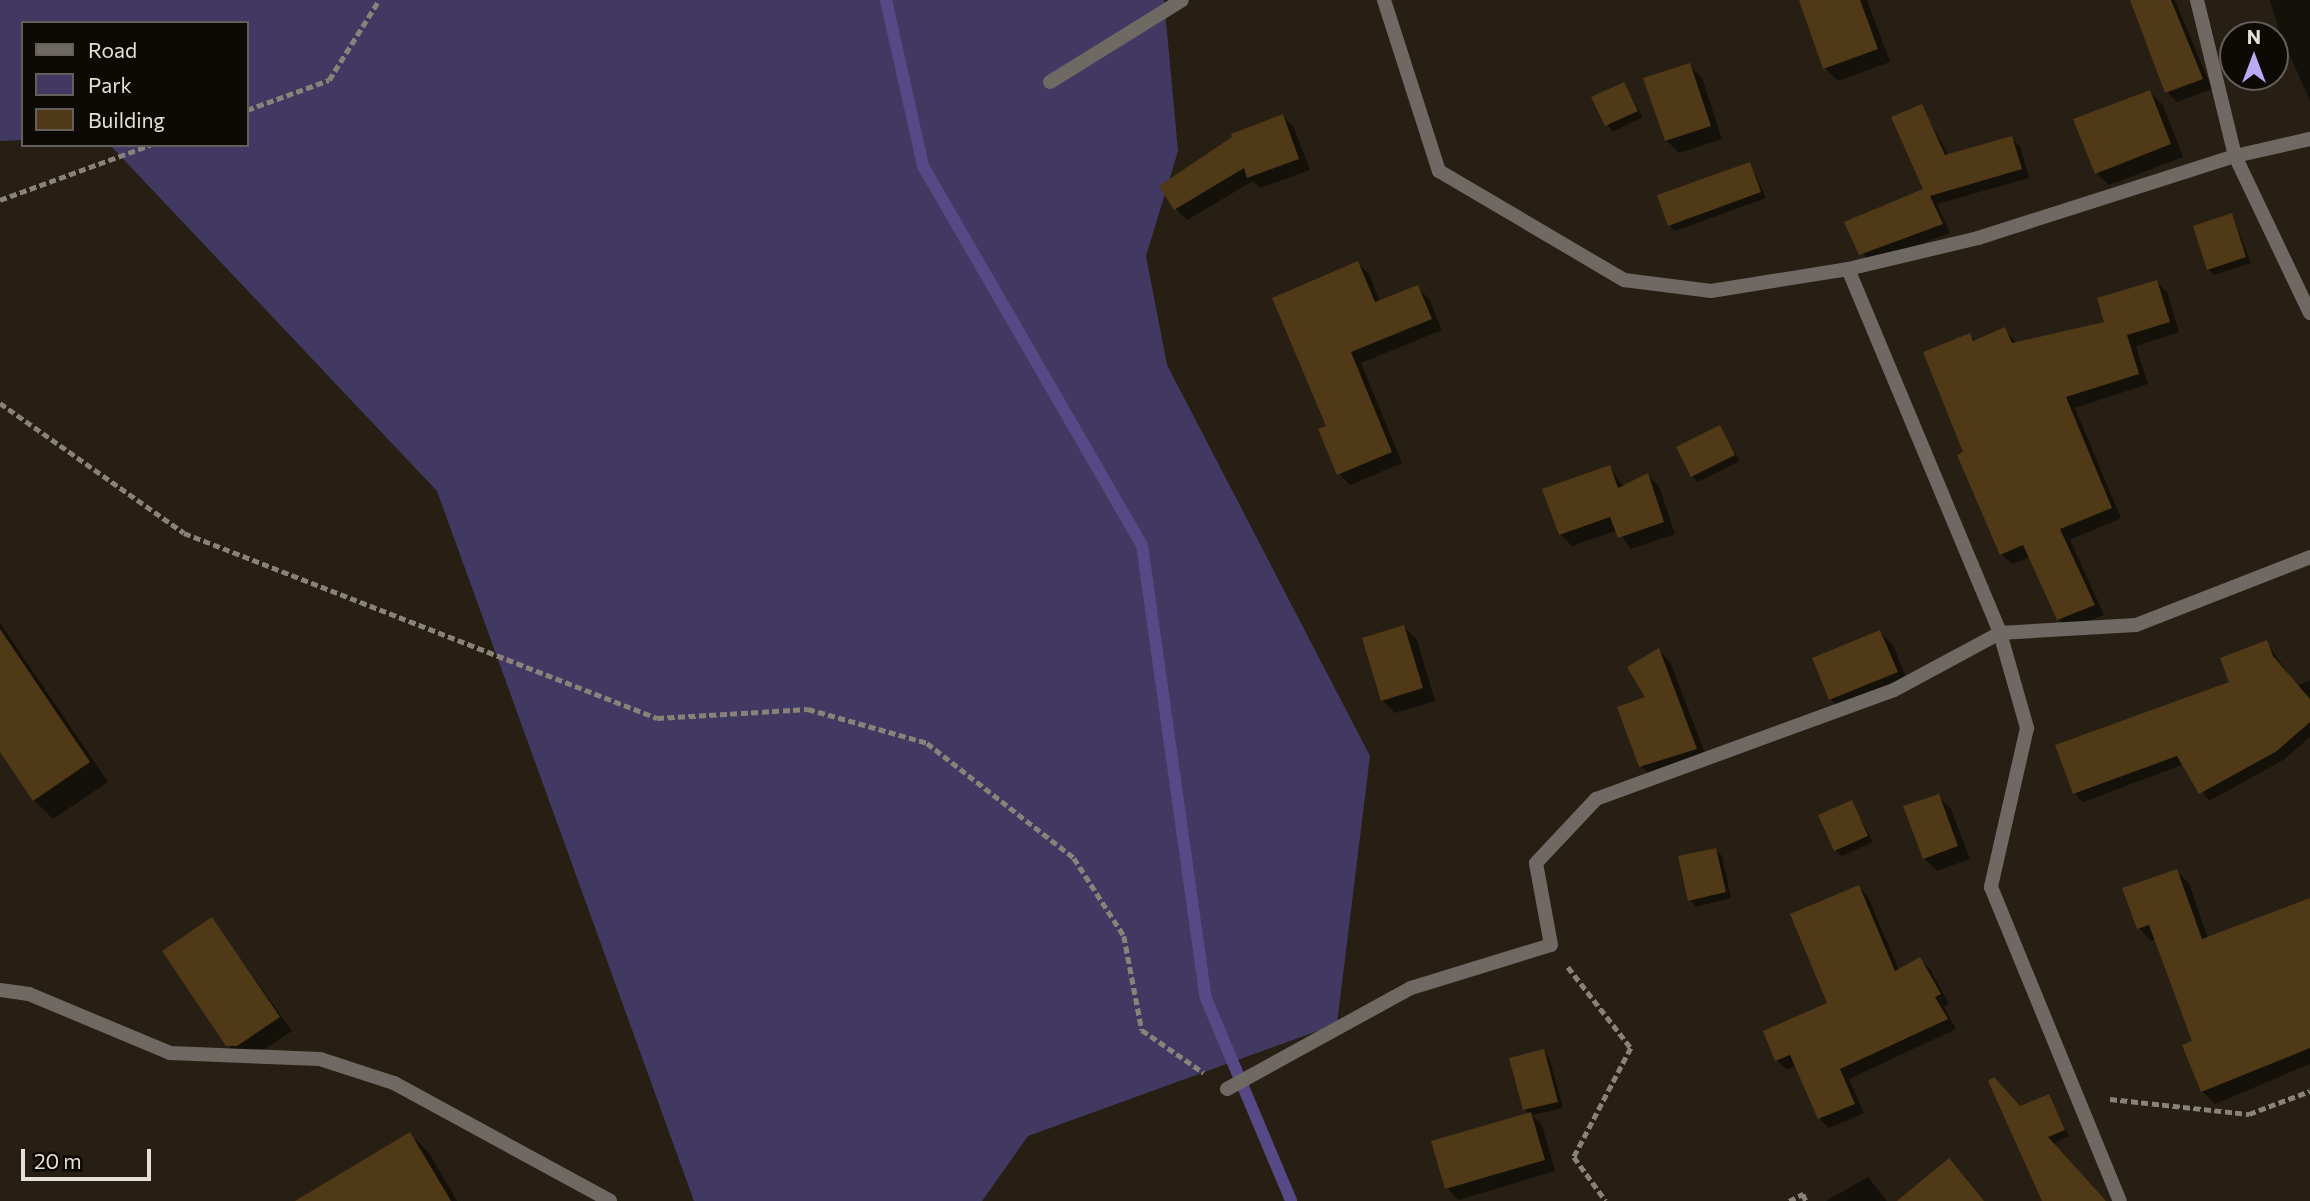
<!DOCTYPE html>
<html>
<head>
<meta charset="utf-8">
<style>
  body { margin:0 }
  #map { position:relative; width:2310px; height:1201px; overflow:hidden; background:#271f14; font-family:Commissioner,sans-serif }
  div>[style] { position:absolute }
  .green>* { inset:0; background:#423963 }
  .shadow>* { inset:0; background:#0007 }
  .stream>* { height:12px; margin:-6px; padding:0 6px; transform-origin:6px; border-radius:6px; background:#574886 }
  .building>* { inset:0; background:#503916 }
  .path>* { height:4.5px; margin-top:-2.25px; transform-origin:0; background:repeating-linear-gradient(90deg,#898279 0 7px,transparent 0 10.5px) }
  .street>* { height:14px; margin:-7px; padding:0 7px; transform-origin:7px; border-radius:7px; background:#6e6963 }
  span { translate:-50% -50%; white-space:nowrap; text-align:center; line-height:1.15; -webkit-text-stroke:7px #0d0905; paint-order:stroke }
  .legend { position:absolute; left:21px; top:21px; width:228px; height:126px; box-sizing:border-box; background:#0d0905; border:2px solid #645f5a; margin:0; padding:9px 12px; list-style:none; font-size:21px; color:#e6e0d9 }
  .legend li { display:flex; align-items:center; gap:14px; height:35px }
  .legend b { width:35px; border:2px solid #645f5a }
  .north { position:absolute; left:2219px; top:21px; width:70px; height:70px; box-sizing:border-box; background:#0d0905; border:2px solid #645f5a; border-radius:50%; rotate:0deg; font-size:19px; font-weight:700; line-height:28px; text-align:center; color:#e6e0d9 }
  .north::after { content:''; display:block; margin:auto; width:24px; height:32px; background:#baaaf6; clip-path:polygon(50% 0,100% 100%,50% 72%,0 100%) }
  .scale { position:absolute; left:21px; top:1149px; width:130px; height:32px; box-sizing:border-box; border:4px solid #e6e0d9; border-top:0; padding-left:9px; font-size:21px; line-height:24px; white-space:nowrap; color:#e6e0d9; -webkit-text-stroke:5px #0d0905; paint-order:stroke }
</style>
</head>
<body>
<div id="map">
  <div class="green">
    <i style="clip-path:polygon(0 0,1164px 0,1178px 151px,1146px 256px,1167px 365px,1370px 756px,1337px 1024px,1028px 1136px,982px 1201px,694px 1201px,437px 491px,110px 145px,247px 145px,247px 23px,23px 23px,23px 140px,0 141px)"></i>
  </div>
  <div class="shadow">
    <i style="clip-path:polygon(1801px 0,1867px 0,1890px 62px,1838px 81px,1825px 68px)"></i>
    <i style="clip-path:polygon(2132px 0,2175px 0,2212px 89px,2177px 102px,2167px 92px)"></i>
    <i style="clip-path:polygon(2270px 0,2310px 0,2310px 101px,2279px 31px)"></i>
    <i style="clip-path:polygon(1689px 65px,1702px 78px,1722px 139px,1679px 153px,1666px 140px)"></i>
    <i style="clip-path:polygon(1624px 84px,1643px 117px,1612px 132px,1593px 98px)"></i>
    <i style="clip-path:polygon(2150px 92px,2163px 105px,2183px 157px,2109px 185px,2096px 173px)"></i>
    <i style="clip-path:polygon(1921px 106px,1949px 156px,2011px 138px,2020px 146px,2029px 178px,1937px 204px,1950px 233px,1869px 263px,1846px 223px,1926px 190px)"></i>
    <i style="clip-path:polygon(1283px 116px,1294px 128px,1310px 170px,1260px 188px,1253px 181px,1187px 220px,1176px 209px,1162px 187px)"></i>
    <i style="clip-path:polygon(1750px 164px,1766px 198px,1675px 231px,1669px 225px)"></i>
    <i style="clip-path:polygon(2232px 215px,2251px 263px,2214px 275px,2208px 269px)"></i>
    <i style="clip-path:polygon(1358px 263px,1369px 274px,1380px 302px,1417px 287px,1429px 299px,1442px 330px,1361px 363px,1402px 463px,1350px 485px,1339px 474px,1328px 427px)"></i>
    <i style="clip-path:polygon(2156px 282px,2167px 292px,2179px 332px,2136px 346px,2148px 384px,2075px 408px,2121px 518px,2070px 540px,2104px 615px,2069px 629px,2058px 619px,2030px 557px,2012px 564px,2001px 554px,1970px 335px,1976px 341px,2005px 330px,2017px 344px,2107px 323px)"></i>
    <i style="clip-path:polygon(1719px 427px,1740px 461px,1698px 482px,1692px 476px)"></i>
    <i style="clip-path:polygon(1609px 467px,1624px 487px,1648px 475px,1659px 486px,1675px 534px,1631px 549px,1617px 530px,1572px 546px,1560px 534px)"></i>
    <i style="clip-path:polygon(0 623px,108px 782px,53px 819px,34px 800px,0 749px)"></i>
    <i style="clip-path:polygon(1404px 627px,1417px 640px,1435px 701px,1395px 713px,1382px 700px)"></i>
    <i style="clip-path:polygon(1880px 632px,1893px 645px,1909px 685px,1843px 711px,1830px 699px)"></i>
    <i style="clip-path:polygon(2266px 642px,2297px 686px,2310px 680px,2310px 737px,2285px 759px,2209px 801px,2184px 764px,2083px 802px,2075px 793px,2057px 746px,2232px 684px)"></i>
    <i style="clip-path:polygon(1659px 650px,1670px 662px,1708px 761px,1653px 778px,1641px 766px)"></i>
    <i style="clip-path:polygon(1938px 796px,1951px 809px,1970px 859px,1937px 871px,1924px 858px)"></i>
    <i style="clip-path:polygon(1851px 802px,1873px 842px,1842px 856px,1835px 850px)"></i>
    <i style="clip-path:polygon(1716px 850px,1722px 856px,1731px 898px,1696px 907px,1690px 900px)"></i>
    <i style="clip-path:polygon(2176px 871px,2189px 883px,2208px 939px,2310px 925px,2310px 1064px,2215px 1104px,2202px 1091px,2194px 1042px,2156px 939px,2151px 941px,2139px 928px)"></i>
    <i style="clip-path:polygon(1859px 887px,1868px 897px,1899px 970px,1920px 959px,1930px 969px,1949px 1004px,1944px 1007px,1956px 1029px,1849px 1079px,1864px 1113px,1829px 1128px,1819px 1118px,1796px 1065px,1787px 1070px,1777px 1060px,1830px 1004px)"></i>
    <i style="clip-path:polygon(212px 919px,292px 1031px,251px 1058px,241px 1058px,227px 1044px)"></i>
    <i style="clip-path:polygon(1543px 1051px,1549px 1057px,1563px 1108px,1532px 1115px,1542px 1125px,1555px 1171px,1458px 1200px,1447px 1188px,1529px 1114px,1524px 1109px)"></i>
    <i style="clip-path:polygon(2048px 1096px,2069px 1136px,2053px 1144px,2058px 1201px,2044px 1201px,2020px 1108px)"></i>
    <i style="clip-path:polygon(410px 1134px,429px 1153px,457px 1201px,324px 1201px)"></i>
    <i style="clip-path:polygon(1868px 1177px,1887px 1201px,1826px 1201px)"></i>
  </div>
  <div class="stream">
    <i style="left:886px;top:0;width:170px;rotate:77.4deg"></i>
    <i style="left:923px;top:166px;width:438px;rotate:60deg"></i>
    <i style="left:1142px;top:545px;width:455px;rotate:82deg"></i>
    <i style="left:1205px;top:996px;width:222px;rotate:67.2deg"></i>
  </div>
  <div class="building">
    <i style="clip-path:polygon(1799px 0,1860px 0,1878px 49px,1823px 69px)"></i>
    <i style="clip-path:polygon(2130px 0,2171px 0,2203px 79px,2165px 93px)"></i>
    <i style="clip-path:polygon(1690px 63px,1711px 126px,1665px 141px,1643px 78px)"></i>
    <i style="clip-path:polygon(1624px 82px,1638px 111px,1605px 126px,1591px 97px)"></i>
    <i style="clip-path:polygon(2150px 90px,2171px 144px,2095px 174px,2073px 119px)"></i>
    <i style="clip-path:polygon(1922px 104px,1945px 155px,2012px 136px,2022px 169px,1930px 196px,1943px 224px,1859px 255px,1844px 222px,1923px 189px,1891px 117px)"></i>
    <i style="clip-path:polygon(1283px 114px,1299px 159px,1247px 178px,1244px 168px,1174px 210px,1159px 186px,1232px 137px,1231px 134px)"></i>
    <i style="clip-path:polygon(1750px 162px,1761px 192px,1668px 226px,1657px 195px)"></i>
    <i style="clip-path:polygon(2232px 213px,2246px 257px,2207px 270px,2193px 226px)"></i>
    <i style="clip-path:polygon(1358px 261px,1375px 302px,1418px 285px,1432px 319px,1351px 352px,1392px 452px,1337px 475px,1318px 429px,1326px 426px,1272px 298px)"></i>
    <i style="clip-path:polygon(2157px 280px,2170px 322px,2127px 335px,2139px 374px,2066px 397px,2112px 508px,2060px 529px,2095px 605px,2057px 620px,2023px 545px,2000px 555px,1957px 455px,1963px 452px,1923px 352px,1970px 333px,1973px 341px,2005px 327px,2012px 343px,2104px 322px,2097px 298px)"></i>
    <i style="clip-path:polygon(1720px 425px,1735px 455px,1691px 477px,1676px 447px)"></i>
    <i style="clip-path:polygon(1610px 465px,1618px 488px,1648px 473px,1664px 522px,1618px 538px,1610px 517px,1559px 535px,1542px 489px)"></i>
    <i style="clip-path:polygon(1404px 625px,1423px 688px,1381px 701px,1362px 638px)"></i>
    <i style="clip-path:polygon(0 629px,90px 762px,33px 801px,0 752px)"></i>
    <i style="clip-path:polygon(1880px 630px,1898px 672px,1829px 700px,1812px 658px)"></i>
    <i style="clip-path:polygon(2267px 640px,2273px 656px,2310px 699px,2310px 722px,2277px 751px,2199px 794px,2177px 756px,2073px 794px,2055px 745px,2229px 682px,2220px 658px)"></i>
    <i style="clip-path:polygon(1659px 648px,1697px 749px,1639px 767px,1617px 707px,1645px 697px,1627px 667px)"></i>
    <i style="clip-path:polygon(1939px 794px,1958px 846px,1923px 859px,1903px 806px)"></i>
    <i style="clip-path:polygon(1852px 800px,1868px 836px,1834px 851px,1818px 815px)"></i>
    <i style="clip-path:polygon(1716px 848px,1726px 892px,1688px 901px,1678px 856px)"></i>
    <i style="clip-path:polygon(2177px 869px,2202px 939px,2310px 898px,2310px 1048px,2201px 1092px,2182px 1045px,2192px 1041px,2149px 925px,2137px 929px,2122px 888px)"></i>
    <i style="clip-path:polygon(1859px 885px,1895px 971px,1920px 957px,1941px 994px,1935px 997px,1948px 1019px,1840px 1069px,1855px 1104px,1818px 1119px,1790px 1055px,1775px 1061px,1763px 1031px,1827px 1003px,1790px 914px)"></i>
    <i style="clip-path:polygon(212px 917px,280px 1017px,237px 1046px,226px 1046px,162px 951px)"></i>
    <i style="clip-path:polygon(1544px 1049px,1558px 1102px,1523px 1110px,1509px 1058px)"></i>
    <i style="clip-path:polygon(1994px 1077px,2020px 1106px,2049px 1094px,2065px 1130px,2048px 1137px,2106px 1201px,2042px 1201px,1988px 1081px)"></i>
    <i style="clip-path:polygon(1531px 1112px,1545px 1160px,1445px 1189px,1431px 1141px)"></i>
    <i style="clip-path:polygon(410px 1132px,451px 1201px,295px 1201px)"></i>
    <i style="clip-path:polygon(1949px 1158px,1984px 1201px,1897px 1201px)"></i>
  </div>
  <div class="path">
    <i style="left:247px;top:110px;width:87px;rotate:-20.1deg"></i>
    <i style="left:329px;top:80px;width:94px;rotate:-58deg"></i>
    <i style="left:0;top:200px;width:160px;rotate:-20.1deg"></i>
    <i style="left:0;top:403px;width:225px;rotate:35.2deg"></i>
    <i style="left:184px;top:533px;width:508px;rotate:21.36deg"></i>
    <i style="left:657px;top:718px;width:151px;rotate:-3.4deg"></i>
    <i style="left:808px;top:709px;width:124px;rotate:15.9deg"></i>
    <i style="left:927px;top:743px;width:187px;rotate:38deg"></i>
    <i style="left:1074px;top:858px;width:93px;rotate:57.3deg"></i>
    <i style="left:1124px;top:936px;width:96px;rotate:79.2deg"></i>
    <i style="left:1142px;top:1030px;width:75px;rotate:34.7deg"></i>
    <i style="left:1568px;top:967px;width:103px;rotate:52.1deg"></i>
    <i style="left:1631px;top:1048px;width:123px;rotate:117.6deg"></i>
    <i style="left:1574px;top:1157px;width:54px;rotate:54deg"></i>
    <i style="left:2110px;top:1099px;width:140px;rotate:6.2deg"></i>
    <i style="left:2249px;top:1114px;width:65px;rotate:-20.7deg"></i>
    <i style="left:1789px;top:1201px;width:16px;rotate:-27deg"></i>
    <i style="left:1803px;top:1194px;width:8px;rotate:67deg"></i>
  </div>
  <div class="street">
    <i style="left:1384px;top:0;width:180px;rotate:72.2deg"></i>
    <i style="left:1439px;top:171px;width:215px;rotate:30.5deg"></i>
    <i style="left:1624px;top:280px;width:88px;rotate:7.2deg"></i>
    <i style="left:1711px;top:291px;width:139px;rotate:-9.1deg"></i>
    <i style="left:1848px;top:269px;width:134px;rotate:-13.4deg"></i>
    <i style="left:1978px;top:238px;width:270px;rotate:-17.7deg"></i>
    <i style="left:2235px;top:156px;width:77px;rotate:-12.8deg"></i>
    <i style="left:2197px;top:0;width:161px;rotate:76.3deg"></i>
    <i style="left:2235px;top:156px;width:174px;rotate:64.5deg"></i>
    <i style="left:1050px;top:82px;width:155px;rotate:-31.8deg"></i>
    <i style="left:1848px;top:269px;width:394px;rotate:67.3deg"></i>
    <i style="left:2000px;top:633px;width:99px;rotate:74.1deg"></i>
    <i style="left:2027px;top:728px;width:163px;rotate:102.8deg"></i>
    <i style="left:1991px;top:887px;width:339px;rotate:67.7deg"></i>
    <i style="left:0;top:990px;width:29px;rotate:8deg"></i>
    <i style="left:29px;top:994px;width:153px;rotate:22.7deg"></i>
    <i style="left:170px;top:1053px;width:150px;rotate:2.3deg"></i>
    <i style="left:320px;top:1059px;width:78px;rotate:18deg"></i>
    <i style="left:394px;top:1083px;width:246px;rotate:28.6deg"></i>
    <i style="left:1227px;top:1089px;width:210px;rotate:-28.8deg"></i>
    <i style="left:1411px;top:988px;width:146px;rotate:-17.1deg"></i>
    <i style="left:1551px;top:945px;width:83px;rotate:-100.4deg"></i>
    <i style="left:1536px;top:863px;width:88px;rotate:-46.8deg"></i>
    <i style="left:1596px;top:799px;width:317px;rotate:-20.1deg"></i>
    <i style="left:1894px;top:690px;width:120px;rotate:-28.3deg"></i>
    <i style="left:2000px;top:633px;width:136px;rotate:-3.4deg"></i>
    <i style="left:2136px;top:625px;width:187px;rotate:-21.3deg"></i>
  </div>
  <ul class="legend">
  <li><b style="height:9px;background:#6e6963"></b>Road</li>
  <li><b style="height:19px;background:#423963"></b>Park</li>
  <li><b style="height:19px;background:#503916"></b>Building</li>
  </ul>
  <div class="north">N</div>
  <div class="scale">20 m</div>
</div>
</body>
</html>
